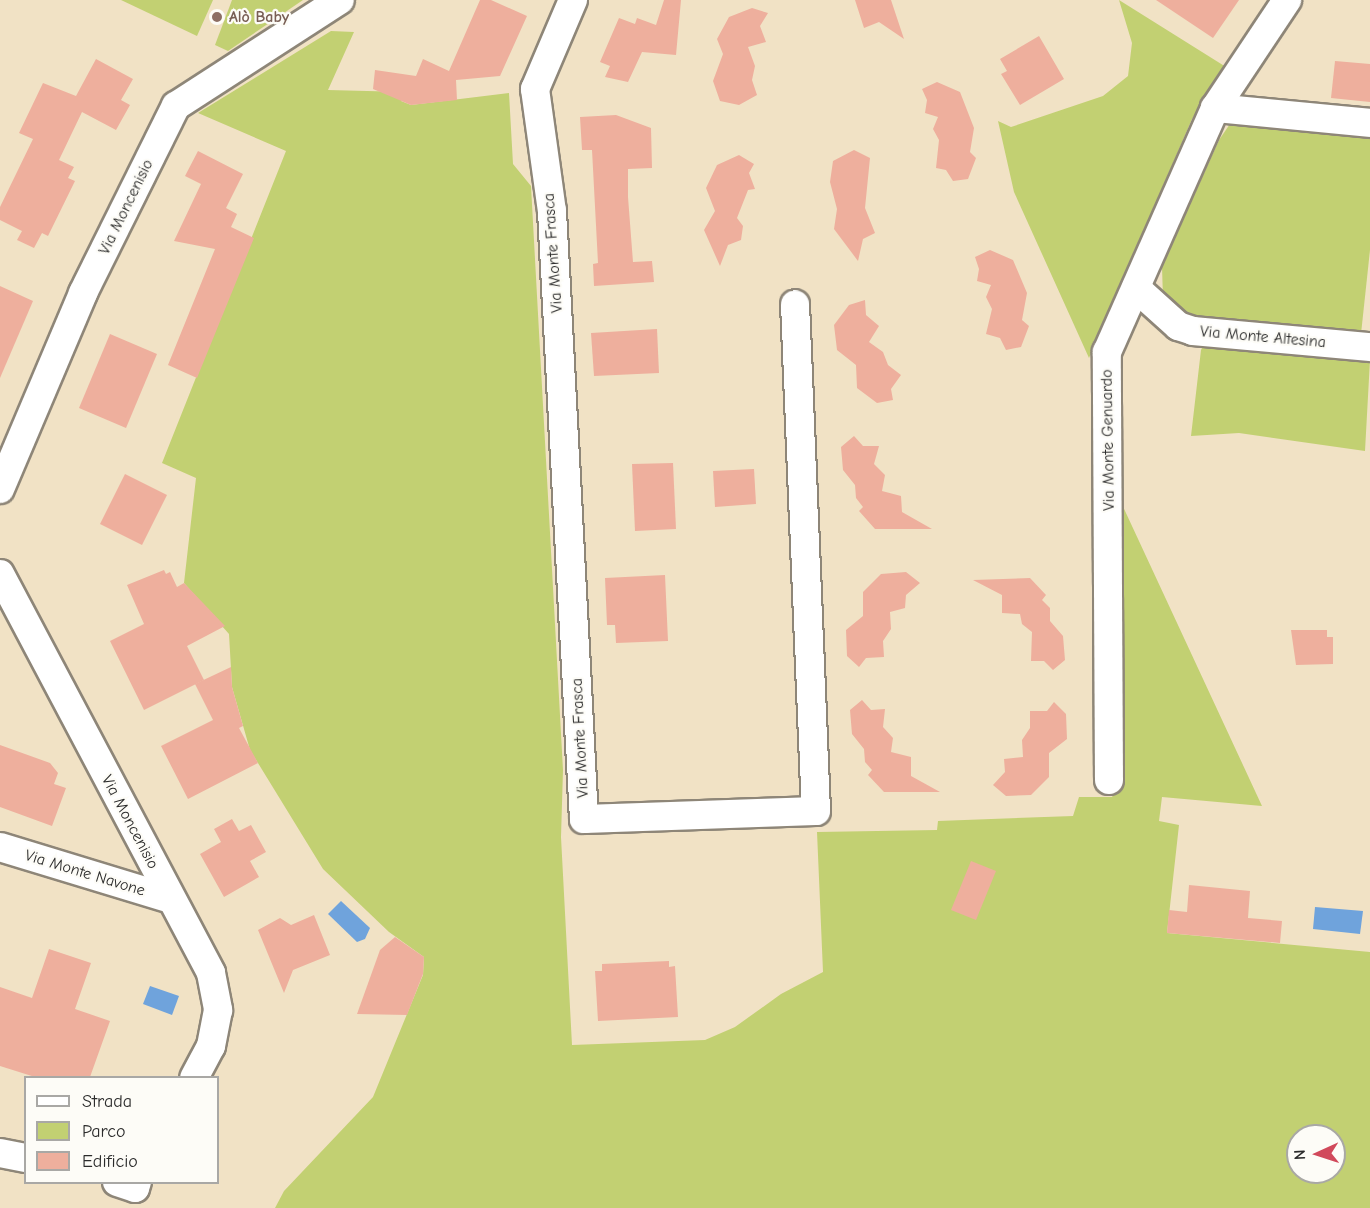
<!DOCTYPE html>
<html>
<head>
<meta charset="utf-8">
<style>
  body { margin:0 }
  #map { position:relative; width:1370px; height:1208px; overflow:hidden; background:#f1e2c5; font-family:"Comic Neue",sans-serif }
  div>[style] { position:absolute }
  .green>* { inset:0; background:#c2d072 }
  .water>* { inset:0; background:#6fa3dc }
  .building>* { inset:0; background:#eeaf9d }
  .roads { filter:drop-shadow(2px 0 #8e8678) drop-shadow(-2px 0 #8e8678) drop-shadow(0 2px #8e8678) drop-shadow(0 -2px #8e8678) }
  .minor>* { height:28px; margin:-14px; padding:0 14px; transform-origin:14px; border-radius:14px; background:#fff }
  .dots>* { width:16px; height:16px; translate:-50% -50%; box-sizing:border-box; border:3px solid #fdfcf7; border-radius:50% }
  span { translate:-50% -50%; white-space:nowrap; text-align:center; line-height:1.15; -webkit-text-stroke:4.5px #fdfcf7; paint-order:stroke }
  .education-label { font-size:16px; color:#785e54; font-weight:700 }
  .left { translate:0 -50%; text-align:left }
  .street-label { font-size:16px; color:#2b2b2b }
  .legend { position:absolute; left:24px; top:1076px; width:195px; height:108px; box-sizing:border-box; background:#fdfcf7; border:2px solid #a9a8a5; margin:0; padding:8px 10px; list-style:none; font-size:18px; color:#2b2b2b }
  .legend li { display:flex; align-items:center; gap:12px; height:30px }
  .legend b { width:30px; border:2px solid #a9a8a5 }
  .north { position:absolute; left:1286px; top:1124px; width:60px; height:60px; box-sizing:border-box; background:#fdfcf7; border:2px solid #a9a8a5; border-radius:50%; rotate:267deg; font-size:16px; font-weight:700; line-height:24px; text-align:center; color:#2b2b2b }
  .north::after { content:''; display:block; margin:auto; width:21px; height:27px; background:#d1495b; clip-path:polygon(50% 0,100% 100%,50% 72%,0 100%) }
</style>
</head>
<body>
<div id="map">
  <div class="green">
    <i style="clip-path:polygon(121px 0,213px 0,197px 36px)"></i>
    <i style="clip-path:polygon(232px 0,303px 0,228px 51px,215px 45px)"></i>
    <i style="clip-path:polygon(1119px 0,1226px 67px,1192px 119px,1089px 358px,1014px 192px,998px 121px,1011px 127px,1103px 96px,1128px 76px,1132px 43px)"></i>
    <i style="clip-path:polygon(evenodd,331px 31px,354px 32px,328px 90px,406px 92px,401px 101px,411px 105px,509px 93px,513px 164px,531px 186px,563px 770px,561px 837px,572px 1045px,705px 1040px,735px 1027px,781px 994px,823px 972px,817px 832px,937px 830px,938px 821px,1073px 816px,1079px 797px,1112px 797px,1118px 786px,1119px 498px,1262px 806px,1162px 797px,1159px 821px,1179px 825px,1167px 933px,1370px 952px,1370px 1208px,275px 1208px,284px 1191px,373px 1097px,423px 975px,424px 957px,389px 932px,323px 869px,250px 750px,232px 687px,229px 634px,184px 583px,196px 478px,162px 463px,286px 151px,198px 113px,331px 31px,1298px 1136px,1334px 1136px,1334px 1172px,1298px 1172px,1298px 1136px)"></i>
    <i style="clip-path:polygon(1232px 121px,1356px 132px,1370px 138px,1370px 250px,1361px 334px,1198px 324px,1163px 299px,1162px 266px,1219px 140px)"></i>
    <i style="clip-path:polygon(1207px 338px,1370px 360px,1365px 451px,1239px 433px,1191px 436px,1201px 350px)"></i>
  </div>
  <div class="water">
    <i style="clip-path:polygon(341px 901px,370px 928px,365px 939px,357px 942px,328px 914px)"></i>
    <i style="clip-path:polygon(1315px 907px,1363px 911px,1360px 934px,1313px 929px)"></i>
    <i style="clip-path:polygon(150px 986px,179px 996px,172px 1015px,143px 1004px)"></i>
  </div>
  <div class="building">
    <i style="clip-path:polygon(480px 0,491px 0,527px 16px,500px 76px,456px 80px,457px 100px,411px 105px,373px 89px,375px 70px,416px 76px,423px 59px,449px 71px)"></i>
    <i style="clip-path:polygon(664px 0,681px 0,676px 55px,642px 52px,628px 82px,605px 77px,610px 66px,600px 62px,619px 18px,635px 24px,637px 18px,656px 25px)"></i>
    <i style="clip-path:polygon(855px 0,891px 0,904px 39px,879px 22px,864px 28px)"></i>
    <i style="clip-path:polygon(1156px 0,1239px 0,1213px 38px)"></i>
    <i style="clip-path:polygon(752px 8px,768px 13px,760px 26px,766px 42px,748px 47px,755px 66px,752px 80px,757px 95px,739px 105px,720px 101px,713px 81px,723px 54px,717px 39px,729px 17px)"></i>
    <i style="clip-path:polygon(1039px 36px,1064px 79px,1020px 105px,1001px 74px,1007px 71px,1000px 59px)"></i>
    <i style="clip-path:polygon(96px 59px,133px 79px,121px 100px,130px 105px,116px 130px,82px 112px,59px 160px,74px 167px,68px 178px,75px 181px,48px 236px,42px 233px,34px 248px,17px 240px,22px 231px,0 220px,0 207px,33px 139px,19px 133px,43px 83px,76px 96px)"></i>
    <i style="clip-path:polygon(1335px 61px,1370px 64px,1370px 102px,1331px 98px)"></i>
    <i style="clip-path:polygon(937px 82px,960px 92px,974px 128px,970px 152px,976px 158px,968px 179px,953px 181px,946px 170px,936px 168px,939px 140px,933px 129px,938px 117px,925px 113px,927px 100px,922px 89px)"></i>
    <i style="clip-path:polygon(616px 115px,651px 128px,652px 168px,628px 169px,628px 197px,633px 262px,652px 261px,654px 282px,594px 286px,593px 264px,598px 263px,592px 150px,582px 150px,580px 117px)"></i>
    <i style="clip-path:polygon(854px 150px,870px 158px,865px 208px,875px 233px,863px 239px,858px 261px,834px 229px,837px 209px,830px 182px,833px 161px)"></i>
    <i style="clip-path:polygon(198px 151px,243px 174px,226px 208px,237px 214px,231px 227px,254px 238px,197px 378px,168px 365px,215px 249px,174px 241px,201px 184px,185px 176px)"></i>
    <i style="clip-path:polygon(739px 155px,754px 164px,749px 173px,755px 189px,748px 190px,737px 218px,743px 226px,741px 240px,728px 245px,720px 266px,704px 230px,715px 211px,706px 188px,717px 165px)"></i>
    <i style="clip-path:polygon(990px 250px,1013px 260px,1027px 293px,1022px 320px,1029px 326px,1021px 347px,1006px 350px,1000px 338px,986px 334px,992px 309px,986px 297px,991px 285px,977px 281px,979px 269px,975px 257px)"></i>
    <i style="clip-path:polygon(0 286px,33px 301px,0 378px)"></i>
    <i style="clip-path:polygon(865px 300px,866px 315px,879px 326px,869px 342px,883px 352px,888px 365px,901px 375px,891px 389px,893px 400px,877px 403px,857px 388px,856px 365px,837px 350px,834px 325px,849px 305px)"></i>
    <i style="clip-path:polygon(657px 329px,659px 373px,594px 376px,591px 333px)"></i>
    <i style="clip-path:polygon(110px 334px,157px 354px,126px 428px,79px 408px)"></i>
    <i style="clip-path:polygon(854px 436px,863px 446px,879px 446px,874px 464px,885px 475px,882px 491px,901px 496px,902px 512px,932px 529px,875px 529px,859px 511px,863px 507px,856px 498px,855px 485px,843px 470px,841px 447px)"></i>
    <i style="clip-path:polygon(673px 463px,676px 529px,635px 531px,632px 464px)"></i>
    <i style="clip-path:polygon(754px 469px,756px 504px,715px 507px,713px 471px)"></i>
    <i style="clip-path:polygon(125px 474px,167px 495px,142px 545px,100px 524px)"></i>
    <i style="clip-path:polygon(164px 570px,166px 574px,170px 572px,177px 587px,184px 583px,225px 626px,187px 646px,204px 680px,144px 710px,110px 641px,144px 624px,127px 585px)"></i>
    <i style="clip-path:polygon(906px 572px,920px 583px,906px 595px,905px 608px,890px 612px,891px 629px,883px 641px,884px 657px,866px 658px,859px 667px,847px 656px,846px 630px,863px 616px,863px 592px,881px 574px)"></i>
    <i style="clip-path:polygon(665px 575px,668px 641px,616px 643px,615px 625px,607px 625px,605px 578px)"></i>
    <i style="clip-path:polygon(1030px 578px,1046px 595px,1042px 600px,1050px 608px,1050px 621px,1063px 636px,1065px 660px,1053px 670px,1044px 661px,1031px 661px,1032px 632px,1022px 624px,1020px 614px,1002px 613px,1002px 595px,973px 580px)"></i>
    <i style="clip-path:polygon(1291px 630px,1327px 630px,1327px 637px,1333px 637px,1333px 664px,1296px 665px)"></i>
    <i style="clip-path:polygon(231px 667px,232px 687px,243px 726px,239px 728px,258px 763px,188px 799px,161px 746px,213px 720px,195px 684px)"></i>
    <i style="clip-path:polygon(862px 700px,871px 710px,885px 709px,883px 727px,893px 738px,891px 752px,911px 757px,911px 776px,940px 792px,884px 792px,868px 775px,872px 770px,865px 762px,864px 749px,852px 734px,850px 710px)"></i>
    <i style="clip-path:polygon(1054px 702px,1066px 714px,1067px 739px,1049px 753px,1049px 777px,1031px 795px,1006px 796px,993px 785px,1005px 772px,1004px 759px,1023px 757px,1022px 740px,1030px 728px,1030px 711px,1047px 711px)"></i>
    <i style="clip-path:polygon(0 745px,50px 763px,58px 773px,54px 784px,66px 788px,52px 826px,0 807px)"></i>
    <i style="clip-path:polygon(232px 819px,239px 831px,251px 825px,266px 852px,250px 861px,259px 877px,224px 897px,200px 854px,221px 842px,214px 829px)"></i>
    <i style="clip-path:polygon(971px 861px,996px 871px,976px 920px,951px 910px)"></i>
    <i style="clip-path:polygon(1189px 885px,1250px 891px,1248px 918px,1282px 921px,1280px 943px,1167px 933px,1169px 910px,1187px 912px)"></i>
    <i style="clip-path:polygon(314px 915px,330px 955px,293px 970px,284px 993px,258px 930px,280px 918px,291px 925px)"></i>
    <i style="clip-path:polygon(395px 937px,424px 957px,423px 974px,407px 1015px,357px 1014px,380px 950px)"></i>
    <i style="clip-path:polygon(49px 949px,91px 963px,75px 1009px,110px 1021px,90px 1077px,35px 1077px,0 1066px,0 987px,32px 998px)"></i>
    <i style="clip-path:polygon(669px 961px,669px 967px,675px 966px,678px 1017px,598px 1021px,595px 971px,602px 971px,602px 964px)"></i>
  </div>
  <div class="roads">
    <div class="minor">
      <i style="left:573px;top:0;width:97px;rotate:113.1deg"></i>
      <i style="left:535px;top:89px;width:123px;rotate:82.1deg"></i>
      <i style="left:552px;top:211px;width:609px;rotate:86.99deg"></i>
      <i style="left:584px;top:819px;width:232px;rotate:-2deg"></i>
      <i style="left:816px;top:811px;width:507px;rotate:-92.37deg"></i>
      <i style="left:1215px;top:108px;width:156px;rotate:5.5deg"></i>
      <i style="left:1136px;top:288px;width:57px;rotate:42.1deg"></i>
      <i style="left:1178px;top:326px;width:16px;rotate:18deg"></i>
      <i style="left:1193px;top:331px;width:178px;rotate:5.2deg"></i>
      <i style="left:0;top:489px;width:213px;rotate:-67deg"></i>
      <i style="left:83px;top:293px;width:209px;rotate:-63.6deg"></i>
      <i style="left:176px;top:106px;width:195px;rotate:-32.9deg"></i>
      <i style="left:0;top:574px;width:451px;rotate:62.1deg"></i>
      <i style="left:211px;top:973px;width:38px;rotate:79deg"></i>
      <i style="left:218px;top:1010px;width:37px;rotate:101deg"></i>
      <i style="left:211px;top:1046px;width:36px;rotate:118deg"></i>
      <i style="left:1109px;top:780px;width:428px;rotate:-90.3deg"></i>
      <i style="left:1107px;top:352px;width:267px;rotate:-66.1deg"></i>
      <i style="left:1215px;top:108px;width:130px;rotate:-56.3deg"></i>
      <i style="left:0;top:847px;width:179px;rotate:16.9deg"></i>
      <i style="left:0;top:1153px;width:26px;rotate:11deg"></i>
      <i style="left:117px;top:1182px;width:19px;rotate:18deg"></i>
      <i style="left:135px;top:1188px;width:6px;rotate:-72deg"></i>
    </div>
  </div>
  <div class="dots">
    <i style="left:217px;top:17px;background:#8d6e63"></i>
  </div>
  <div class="education-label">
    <span class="left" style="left:229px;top:17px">Alò Baby</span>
  </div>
  <div class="street-label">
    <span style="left:126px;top:207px;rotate:-64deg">Via Moncenisio</span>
    <span style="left:553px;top:253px;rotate:-94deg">Via Monte Frasca</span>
    <span style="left:1263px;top:337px;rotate:5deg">Via Monte Altesina</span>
    <span style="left:1108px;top:440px;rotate:-91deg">Via Monte Genuardo</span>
    <span style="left:580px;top:738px;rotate:-93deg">Via Monte Frasca</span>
    <span style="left:130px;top:822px;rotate:62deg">Via Moncenisio</span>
    <span style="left:85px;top:873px;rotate:17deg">Via Monte Navone</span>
  </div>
  <ul class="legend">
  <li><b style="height:8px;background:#fff"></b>Strada</li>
  <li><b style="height:16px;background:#c2d072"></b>Parco</li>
  <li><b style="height:16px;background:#eeaf9d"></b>Edificio</li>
  </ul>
  <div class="north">N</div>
</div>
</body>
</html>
